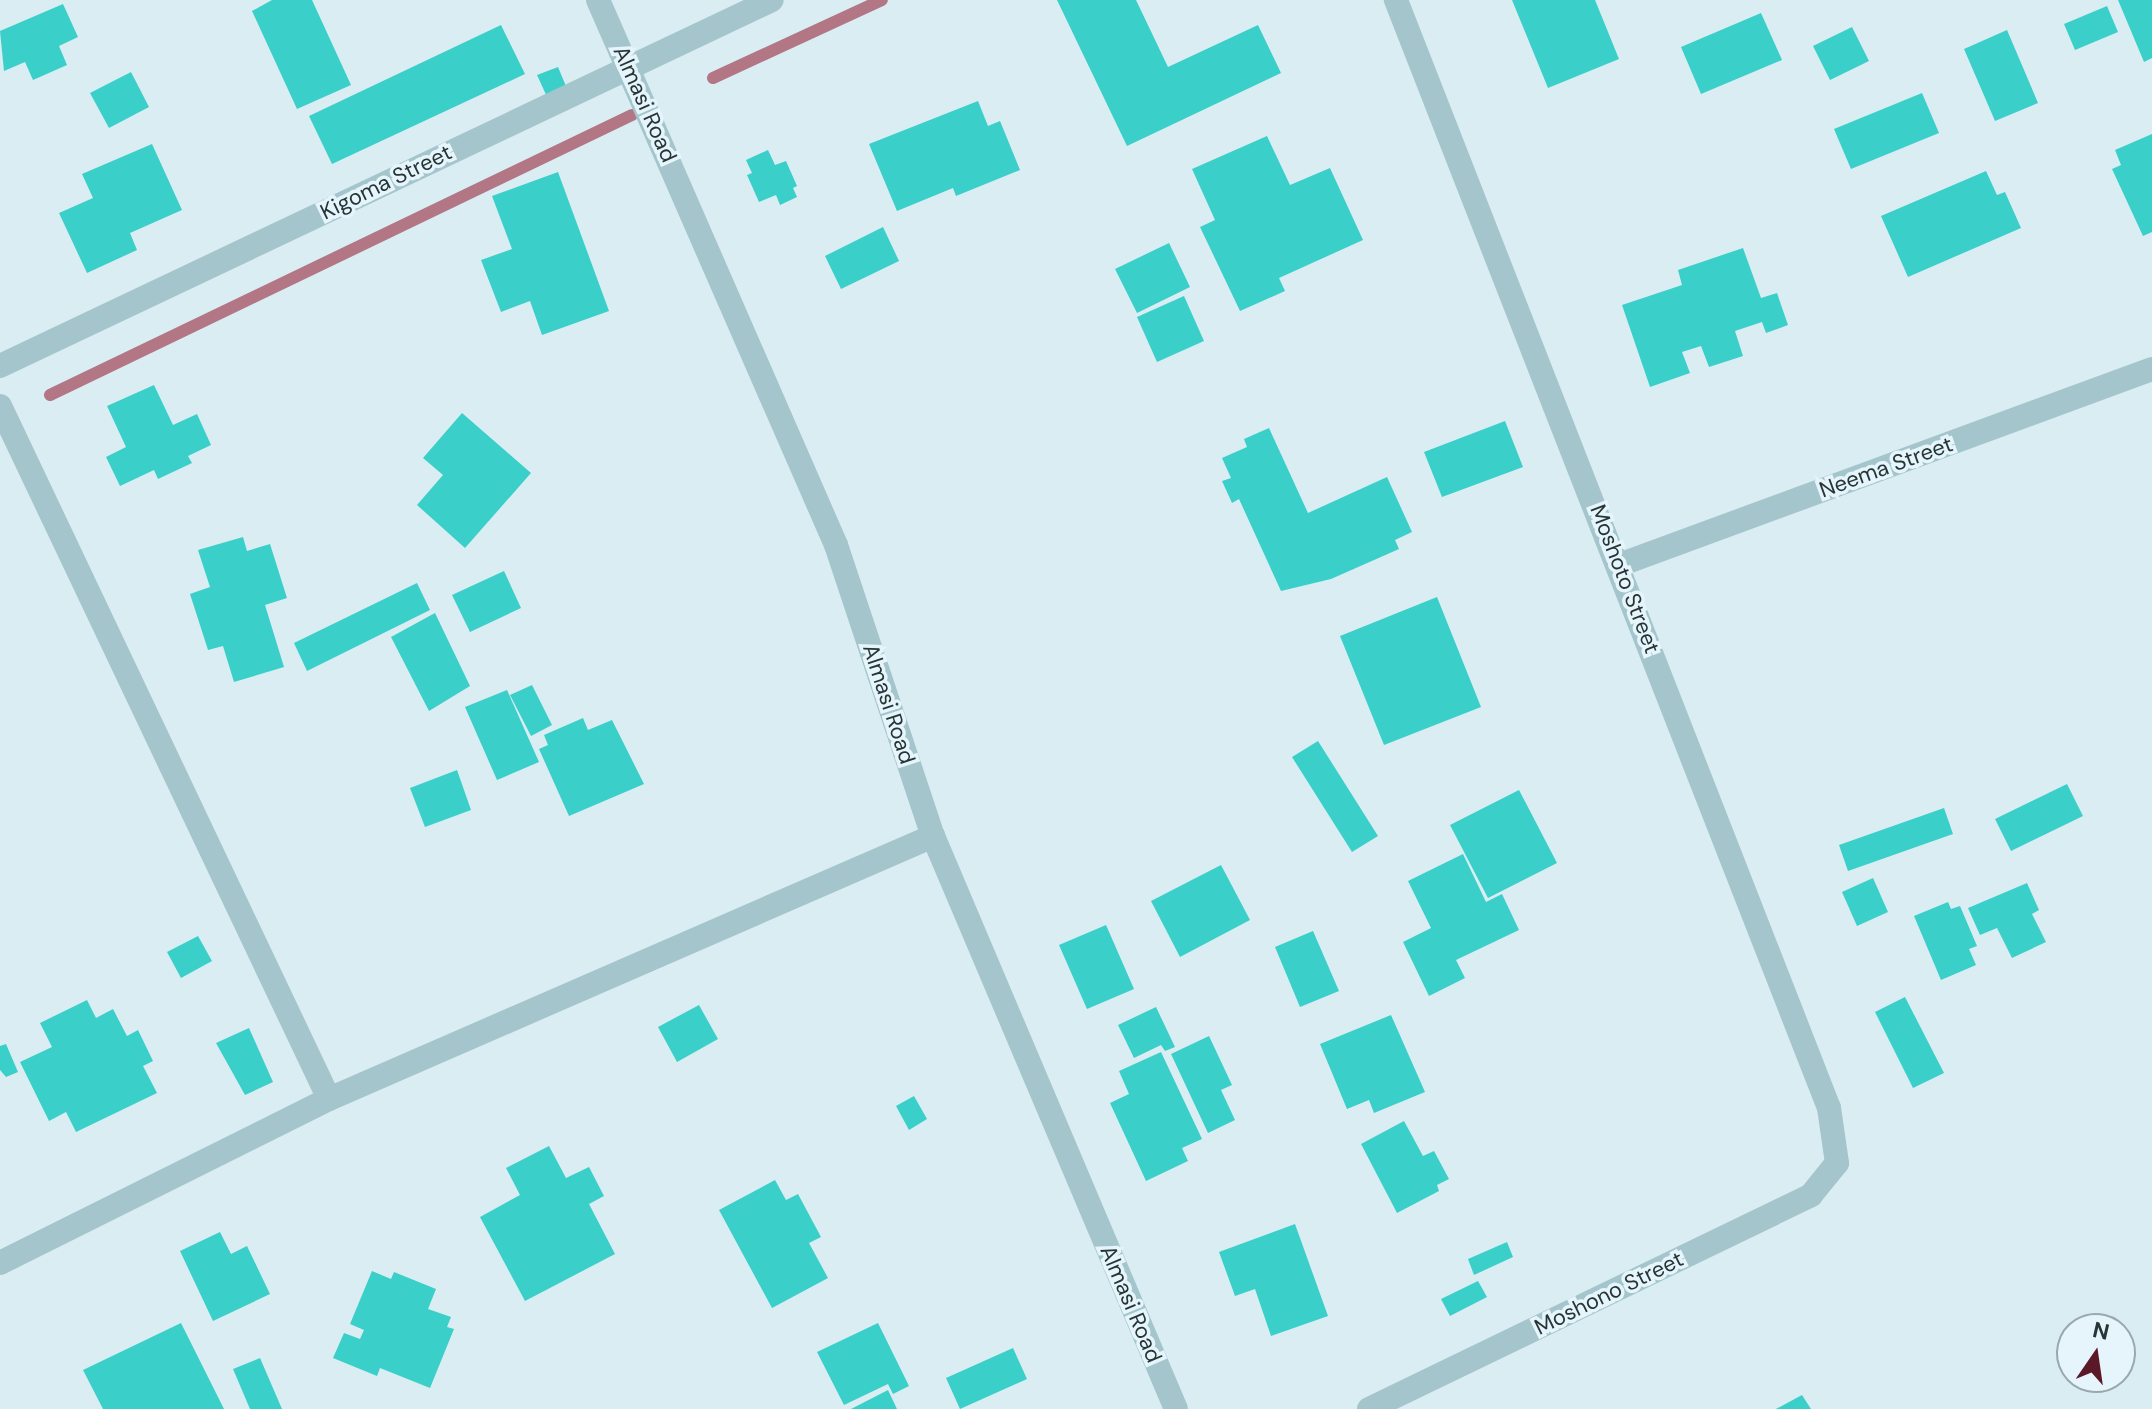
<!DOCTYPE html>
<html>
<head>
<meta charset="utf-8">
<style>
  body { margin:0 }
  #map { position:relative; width:2152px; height:1409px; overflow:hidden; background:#d9edf3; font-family:"DM Sans",sans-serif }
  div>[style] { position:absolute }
  .stream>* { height:12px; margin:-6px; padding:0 6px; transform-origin:6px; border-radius:6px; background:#b27684 }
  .building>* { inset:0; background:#3bcfc9 }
  .street>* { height:24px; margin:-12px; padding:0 12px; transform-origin:12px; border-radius:12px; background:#a4c5cc }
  span { translate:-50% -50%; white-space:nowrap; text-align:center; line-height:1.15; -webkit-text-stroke:7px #e5f5fb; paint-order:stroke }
  .street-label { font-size:22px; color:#263637 }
  .north { position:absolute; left:2056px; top:1313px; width:80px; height:80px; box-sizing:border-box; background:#e5f5fb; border:2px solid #99a9ad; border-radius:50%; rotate:13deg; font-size:22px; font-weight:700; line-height:32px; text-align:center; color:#263637 }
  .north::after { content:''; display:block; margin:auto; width:28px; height:36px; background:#5b1927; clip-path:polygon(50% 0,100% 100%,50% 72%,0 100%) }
</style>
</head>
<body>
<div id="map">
  <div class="stream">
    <i style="left:713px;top:78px;width:186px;rotate:-24.8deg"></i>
    <i style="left:50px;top:395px;width:646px;rotate:-25.69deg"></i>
  </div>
  <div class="building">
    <i style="clip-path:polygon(312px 0,351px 85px,297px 109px,252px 11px,272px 0)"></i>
    <i style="clip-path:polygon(1057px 0,1136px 0,1168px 67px,1258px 25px,1281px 73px,1127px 146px)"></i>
    <i style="clip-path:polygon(1512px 0,1595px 0,1619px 59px,1548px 88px)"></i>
    <i style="clip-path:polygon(2118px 0,2152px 0,2152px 58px,2144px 62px)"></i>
    <i style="clip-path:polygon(63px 4px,78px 37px,59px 46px,67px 65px,33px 80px,25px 62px,4px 71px,0 31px)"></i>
    <i style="clip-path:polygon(2107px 6px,2118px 32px,2075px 50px,2064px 24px)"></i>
    <i style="clip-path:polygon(1761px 13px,1782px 60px,1701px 94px,1681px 47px)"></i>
    <i style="clip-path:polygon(501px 25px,525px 74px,332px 164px,309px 116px)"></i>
    <i style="clip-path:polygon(1852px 27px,1869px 61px,1830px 80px,1813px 46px)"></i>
    <i style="clip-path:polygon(2007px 30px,2038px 103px,1995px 121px,1964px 49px)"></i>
    <i style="clip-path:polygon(558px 67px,568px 91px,548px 99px,537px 75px)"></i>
    <i style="clip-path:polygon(131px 72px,149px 107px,109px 128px,90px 93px)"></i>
    <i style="clip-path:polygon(1922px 93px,1939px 133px,1851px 169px,1834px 129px)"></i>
    <i style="clip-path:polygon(978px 101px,988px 126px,1000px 121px,1020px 170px,956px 196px,953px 188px,897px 211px,869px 144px)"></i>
    <i style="clip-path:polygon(2152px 134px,2152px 232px,2143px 236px,2112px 169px,2121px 165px,2115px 150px)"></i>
    <i style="clip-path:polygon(1267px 136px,1290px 185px,1330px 168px,1363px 240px,1279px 278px,1285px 291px,1240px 311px,1200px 227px,1215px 220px,1192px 169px)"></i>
    <i style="clip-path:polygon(152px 144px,182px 210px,130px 233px,137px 250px,87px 273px,59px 213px,93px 198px,82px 174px)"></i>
    <i style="clip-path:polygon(768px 150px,775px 165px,786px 161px,797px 186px,793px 188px,797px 197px,780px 205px,776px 195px,759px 202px,747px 175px,752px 173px,746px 160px)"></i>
    <i style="clip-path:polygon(1986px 171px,1997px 195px,2005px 192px,2021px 228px,1908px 277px,1881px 216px)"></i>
    <i style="clip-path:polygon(558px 172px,609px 311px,542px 335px,530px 301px,501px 312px,481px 260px,512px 249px,492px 196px)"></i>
    <i style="clip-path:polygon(883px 227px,899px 261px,841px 289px,825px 256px)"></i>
    <i style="clip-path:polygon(1169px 243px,1190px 287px,1137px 313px,1115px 269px)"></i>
    <i style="clip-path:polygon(1743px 248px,1761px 298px,1777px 293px,1788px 325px,1766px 333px,1762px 322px,1735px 331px,1743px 356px,1709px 367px,1701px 346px,1682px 352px,1690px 373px,1650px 387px,1622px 305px,1682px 285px,1678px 270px)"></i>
    <i style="clip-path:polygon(1184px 296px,1204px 341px,1157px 362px,1137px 317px)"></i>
    <i style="clip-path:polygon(154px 385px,173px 425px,197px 414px,211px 445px,188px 456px,192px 463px,158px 479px,154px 470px,120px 486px,106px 457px,126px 447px,107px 406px)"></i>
    <i style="clip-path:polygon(462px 413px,531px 473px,465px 548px,417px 505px,443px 475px,423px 458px)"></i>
    <i style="clip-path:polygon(1505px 421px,1523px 467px,1442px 497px,1424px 452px)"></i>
    <i style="clip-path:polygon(1269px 428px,1308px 513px,1387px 477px,1412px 532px,1395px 540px,1399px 549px,1331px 579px,1281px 591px,1239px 499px,1232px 503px,1222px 481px,1231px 478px,1222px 458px,1247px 447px,1244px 439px)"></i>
    <i style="clip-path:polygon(243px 537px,247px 551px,270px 544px,287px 598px,265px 605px,284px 667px,234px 682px,223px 646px,208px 650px,190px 594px,210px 587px,198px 550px)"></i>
    <i style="clip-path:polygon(504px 571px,521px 608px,470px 632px,452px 595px)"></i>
    <i style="clip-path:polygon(417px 583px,430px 610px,307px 671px,294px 643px)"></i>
    <i style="clip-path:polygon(1437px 597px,1481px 707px,1384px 745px,1340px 636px)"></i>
    <i style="clip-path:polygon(435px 613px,470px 686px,429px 711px,391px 637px)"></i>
    <i style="clip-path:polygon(532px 685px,552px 725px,531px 736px,510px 695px)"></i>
    <i style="clip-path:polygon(507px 690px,539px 762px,497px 780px,465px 707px)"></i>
    <i style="clip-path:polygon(583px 718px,588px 730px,612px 720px,644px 784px,569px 816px,539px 749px,548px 745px,544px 735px)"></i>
    <i style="clip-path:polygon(1318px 741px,1378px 836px,1352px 852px,1292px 757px)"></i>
    <i style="clip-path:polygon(457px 770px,471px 810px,425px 827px,410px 788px)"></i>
    <i style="clip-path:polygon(2067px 784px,2083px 816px,2011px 851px,1995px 819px)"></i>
    <i style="clip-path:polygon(1519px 790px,1557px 863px,1488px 898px,1450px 825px)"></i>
    <i style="clip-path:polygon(1944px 808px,1953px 834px,1848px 871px,1839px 845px)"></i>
    <i style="clip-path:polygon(1463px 854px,1486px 902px,1502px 894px,1519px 930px,1456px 960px,1465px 978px,1429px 996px,1403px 942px,1431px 928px,1408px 881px)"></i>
    <i style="clip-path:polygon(1221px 865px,1250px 920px,1180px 957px,1151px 901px)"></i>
    <i style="clip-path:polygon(1873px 878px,1888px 912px,1857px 926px,1842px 892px)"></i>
    <i style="clip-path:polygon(2027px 883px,2039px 910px,2032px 914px,2046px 942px,2012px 958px,1997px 928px,1980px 935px,1968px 908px)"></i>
    <i style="clip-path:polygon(1948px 902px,1951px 909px,1960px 906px,1977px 946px,1969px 949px,1976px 965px,1941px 980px,1914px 916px)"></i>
    <i style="clip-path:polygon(1106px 925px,1134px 989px,1087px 1009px,1059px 945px)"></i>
    <i style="clip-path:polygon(1313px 931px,1339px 991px,1300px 1007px,1275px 947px)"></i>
    <i style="clip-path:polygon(198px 936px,212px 961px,181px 978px,167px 952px)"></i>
    <i style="clip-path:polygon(1905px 997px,1944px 1073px,1913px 1088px,1875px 1012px)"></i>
    <i style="clip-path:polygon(87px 1000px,96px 1018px,113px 1009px,127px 1036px,138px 1030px,153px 1061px,143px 1066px,157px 1093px,76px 1132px,66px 1112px,49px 1121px,20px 1062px,52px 1047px,40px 1023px)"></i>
    <i style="clip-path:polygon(699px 1005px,718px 1039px,677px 1062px,658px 1027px)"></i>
    <i style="clip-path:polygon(1156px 1007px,1175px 1047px,1165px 1051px,1161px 1045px,1134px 1058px,1118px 1025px)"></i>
    <i style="clip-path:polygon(1391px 1015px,1425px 1092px,1374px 1113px,1369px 1100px,1347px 1109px,1320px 1044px)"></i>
    <i style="clip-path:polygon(249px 1028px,273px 1082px,245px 1095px,216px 1043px)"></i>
    <i style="clip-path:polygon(1209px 1036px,1232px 1085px,1221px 1090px,1235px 1120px,1208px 1133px,1171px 1054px)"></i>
    <i style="clip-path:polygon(6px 1044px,18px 1072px,6px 1077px,0 1070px,0 1046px)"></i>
    <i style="clip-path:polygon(1161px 1052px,1202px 1139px,1182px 1148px,1188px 1161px,1146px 1181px,1110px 1103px,1129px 1094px,1119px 1071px)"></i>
    <i style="clip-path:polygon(914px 1096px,927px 1119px,909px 1130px,896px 1106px)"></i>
    <i style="clip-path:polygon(1404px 1121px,1423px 1156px,1434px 1151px,1449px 1179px,1437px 1185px,1439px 1191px,1397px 1213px,1361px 1144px)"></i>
    <i style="clip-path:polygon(549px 1146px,566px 1178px,589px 1167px,604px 1196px,589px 1204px,615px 1254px,525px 1301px,480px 1217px,520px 1195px,506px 1168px)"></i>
    <i style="clip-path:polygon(775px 1180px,786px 1200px,798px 1194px,821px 1237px,809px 1243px,828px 1278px,772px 1308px,719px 1210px)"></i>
    <i style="clip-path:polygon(1295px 1224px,1328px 1316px,1271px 1336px,1255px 1289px,1235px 1296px,1219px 1252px)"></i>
    <i style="clip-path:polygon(220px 1232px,231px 1254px,247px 1246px,270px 1294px,213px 1321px,180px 1251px)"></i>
    <i style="clip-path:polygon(1507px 1242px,1513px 1257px,1474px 1275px,1468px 1259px)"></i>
    <i style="clip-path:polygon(372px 1271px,391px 1279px,394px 1272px,436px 1289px,428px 1309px,451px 1317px,447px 1327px,454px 1329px,430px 1388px,380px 1368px,377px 1376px,333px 1358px,344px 1333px,360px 1339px,364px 1330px,350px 1324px)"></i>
    <i style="clip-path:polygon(1478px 1281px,1487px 1297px,1450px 1316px,1441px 1299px)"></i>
    <i style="clip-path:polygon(181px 1323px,224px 1409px,103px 1409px,83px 1370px)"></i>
    <i style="clip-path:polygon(878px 1323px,909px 1386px,893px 1394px,888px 1384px,844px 1405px,817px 1352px)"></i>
    <i style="clip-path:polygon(1013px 1348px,1027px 1379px,960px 1409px,946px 1378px)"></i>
    <i style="clip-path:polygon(260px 1358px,282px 1409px,250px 1409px,233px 1369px)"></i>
    <i style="clip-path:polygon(888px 1390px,897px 1409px,851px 1409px)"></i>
    <i style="clip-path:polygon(1802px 1395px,1811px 1409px,1776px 1409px)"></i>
  </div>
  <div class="street">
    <i style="left:598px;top:0;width:595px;rotate:66.41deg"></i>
    <i style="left:836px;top:545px;width:307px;rotate:71.6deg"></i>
    <i style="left:933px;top:836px;width:622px;rotate:67.02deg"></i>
    <i style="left:0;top:366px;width:854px;rotate:-25.37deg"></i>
    <i style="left:0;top:406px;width:767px;rotate:64.6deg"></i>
    <i style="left:1619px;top:565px;width:568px;rotate:-20.19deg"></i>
    <i style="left:0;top:1263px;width:368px;rotate:-26.5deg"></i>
    <i style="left:329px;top:1099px;width:659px;rotate:-23.53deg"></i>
    <i style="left:1369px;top:1409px;width:491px;rotate:-25.8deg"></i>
    <i style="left:1811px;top:1195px;width:41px;rotate:-50.9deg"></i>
    <i style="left:1837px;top:1163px;width:56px;rotate:-98.3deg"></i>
    <i style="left:1829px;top:1108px;width:1190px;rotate:-111.35deg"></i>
  </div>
  <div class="street-label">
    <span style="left:645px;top:104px;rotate:66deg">Almasi Road</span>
    <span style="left:386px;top:182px;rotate:-26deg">Kigoma Street</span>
    <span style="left:1886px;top:467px;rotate:-20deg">Neema Street</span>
    <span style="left:1625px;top:579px;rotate:69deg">Moshoto Street</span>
    <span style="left:889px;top:704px;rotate:72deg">Almasi Road</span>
    <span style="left:1609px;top:1293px;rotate:-26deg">Moshono Street</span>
    <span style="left:1131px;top:1304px;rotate:67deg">Almasi Road</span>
  </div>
  <div class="north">N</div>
</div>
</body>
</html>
